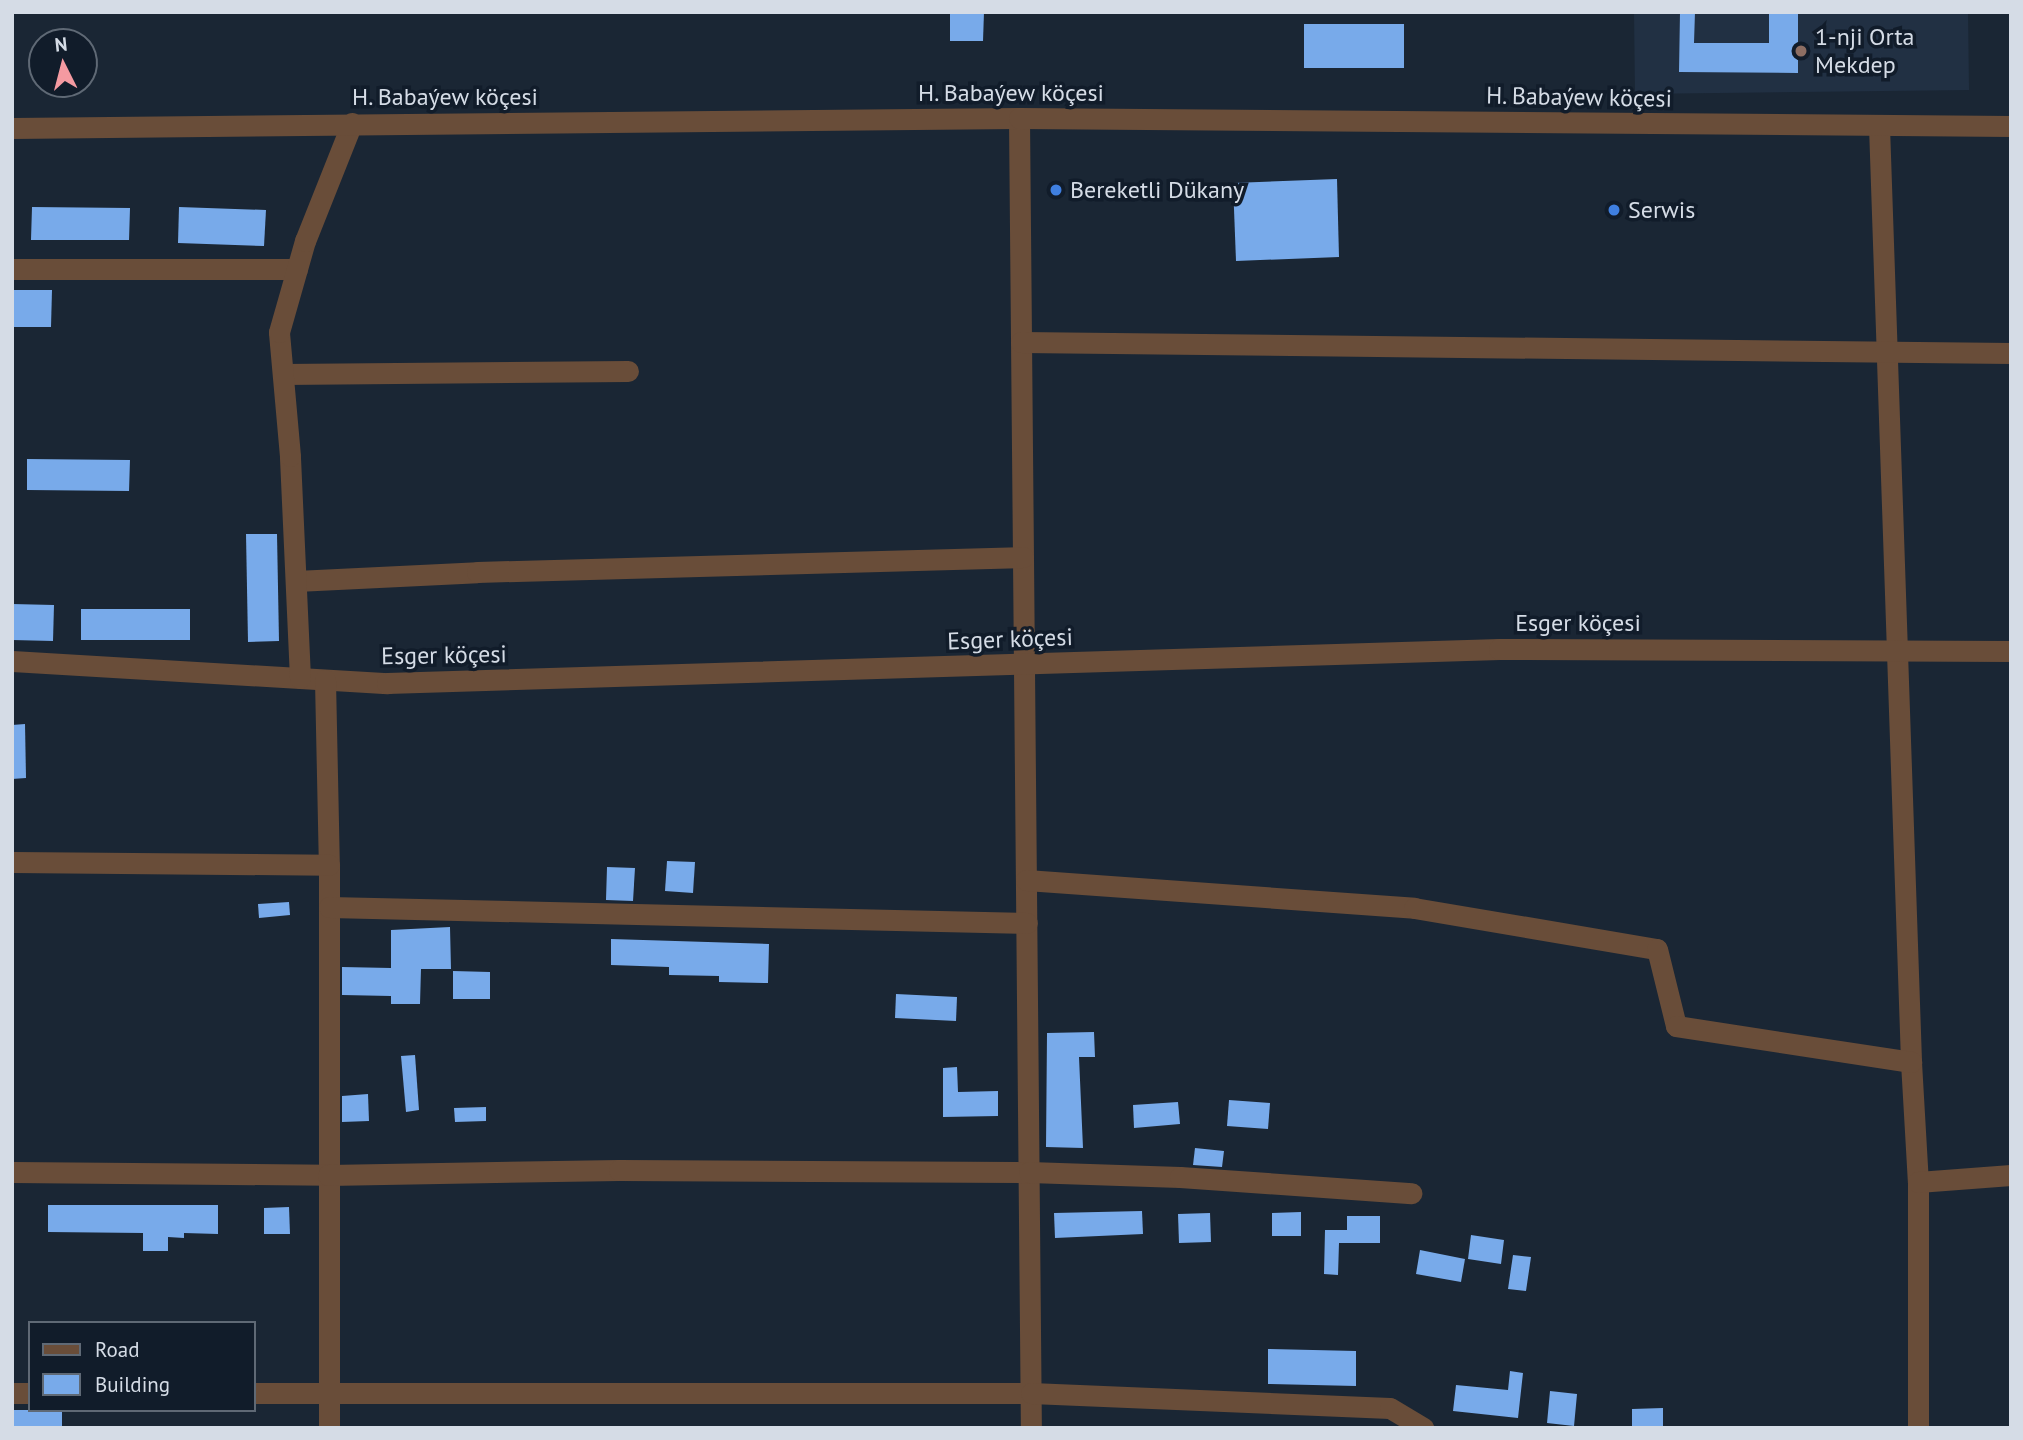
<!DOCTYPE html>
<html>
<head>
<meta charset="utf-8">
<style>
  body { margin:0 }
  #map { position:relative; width:2023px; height:1440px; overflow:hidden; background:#1a2634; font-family:"PT Sans",sans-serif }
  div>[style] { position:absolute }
  .built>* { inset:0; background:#213043 }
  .building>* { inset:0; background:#78aaea }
  .minor>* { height:21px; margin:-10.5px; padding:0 10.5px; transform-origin:10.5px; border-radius:10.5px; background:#694d39 }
  .tertiary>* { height:21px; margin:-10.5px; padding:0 10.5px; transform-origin:10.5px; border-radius:10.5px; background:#694d39 }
  .dots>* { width:19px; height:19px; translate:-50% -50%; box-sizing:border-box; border:4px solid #111c2a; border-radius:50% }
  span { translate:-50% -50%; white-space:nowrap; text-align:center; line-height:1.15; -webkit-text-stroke:7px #111c2a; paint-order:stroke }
  .poi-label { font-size:24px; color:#d5dce6 }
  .left { translate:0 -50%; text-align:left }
  .street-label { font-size:24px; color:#d5dce6 }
  .frame { position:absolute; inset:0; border:14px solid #d5dce6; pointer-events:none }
  .legend { position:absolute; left:28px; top:1321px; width:228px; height:91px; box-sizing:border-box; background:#111c2a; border:2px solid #5f6975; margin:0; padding:9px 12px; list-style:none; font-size:21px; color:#d5dce6 }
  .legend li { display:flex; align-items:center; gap:14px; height:35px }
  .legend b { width:35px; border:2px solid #5f6975 }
  .north { position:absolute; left:28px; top:28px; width:70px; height:70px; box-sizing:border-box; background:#111c2a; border:2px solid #5f6975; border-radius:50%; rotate:354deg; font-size:19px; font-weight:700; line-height:28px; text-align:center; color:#d5dce6 }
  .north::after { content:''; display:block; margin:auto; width:24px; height:32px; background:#f49aa1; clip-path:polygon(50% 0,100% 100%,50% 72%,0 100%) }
</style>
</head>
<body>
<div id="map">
  <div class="built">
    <i style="clip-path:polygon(1634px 12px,1968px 12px,1969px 90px,1635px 94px)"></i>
  </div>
  <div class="building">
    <i style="clip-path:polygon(950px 12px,984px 12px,983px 41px,950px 41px)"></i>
    <i style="clip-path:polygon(1680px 12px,1695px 12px,1694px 43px,1769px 43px,1769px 12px,1798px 12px,1798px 73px,1679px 72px)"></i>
    <i style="clip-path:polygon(1304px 24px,1404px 24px,1404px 68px,1304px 68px)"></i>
    <i style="clip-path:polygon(1337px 179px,1339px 257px,1236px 261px,1233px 183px)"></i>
    <i style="clip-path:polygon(32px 207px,130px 208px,129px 240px,31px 240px)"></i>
    <i style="clip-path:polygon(179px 207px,266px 210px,264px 246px,178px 243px)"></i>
    <i style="clip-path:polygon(12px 290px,52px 290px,51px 327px,12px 327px)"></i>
    <i style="clip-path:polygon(27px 459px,130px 460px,129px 491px,27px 490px)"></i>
    <i style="clip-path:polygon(246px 534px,277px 534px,279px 641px,248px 642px)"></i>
    <i style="clip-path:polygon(12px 604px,54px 605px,53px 641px,12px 640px)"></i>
    <i style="clip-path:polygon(81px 609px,190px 609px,190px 640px,81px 640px)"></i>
    <i style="clip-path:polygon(25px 724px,26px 778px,12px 779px,12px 725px)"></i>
    <i style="clip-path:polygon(667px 861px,695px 862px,693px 893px,665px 891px)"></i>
    <i style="clip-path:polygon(607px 867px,635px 868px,633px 901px,606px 900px)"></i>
    <i style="clip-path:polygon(289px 902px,290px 915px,259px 918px,258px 904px)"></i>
    <i style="clip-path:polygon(450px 927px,451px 969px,421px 969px,420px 1004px,391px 1004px,391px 996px,342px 995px,342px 967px,391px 968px,391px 930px)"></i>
    <i style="clip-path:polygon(611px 939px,769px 944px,768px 983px,719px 982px,719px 976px,669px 975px,669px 967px,611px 965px)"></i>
    <i style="clip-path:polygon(453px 971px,490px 972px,490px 999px,453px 999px)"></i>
    <i style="clip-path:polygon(896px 994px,957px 997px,956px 1021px,895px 1018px)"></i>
    <i style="clip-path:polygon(1094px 1032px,1095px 1057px,1079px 1057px,1083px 1148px,1046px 1147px,1047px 1033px)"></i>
    <i style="clip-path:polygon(415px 1055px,419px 1110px,406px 1112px,401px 1056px)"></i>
    <i style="clip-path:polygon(957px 1067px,958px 1092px,998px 1091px,998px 1116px,943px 1117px,943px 1068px)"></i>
    <i style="clip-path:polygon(368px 1094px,369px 1121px,342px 1122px,342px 1096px)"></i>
    <i style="clip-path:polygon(1229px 1100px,1270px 1103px,1268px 1129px,1227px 1126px)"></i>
    <i style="clip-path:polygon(1178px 1102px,1180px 1124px,1134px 1128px,1133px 1105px)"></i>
    <i style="clip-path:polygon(486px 1107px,486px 1121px,455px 1122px,454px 1108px)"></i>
    <i style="clip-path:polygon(1195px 1148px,1224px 1151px,1222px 1167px,1193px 1165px)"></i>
    <i style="clip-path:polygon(48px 1205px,218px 1205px,218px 1234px,184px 1233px,184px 1238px,168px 1237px,168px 1251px,143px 1251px,143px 1233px,48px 1232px)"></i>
    <i style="clip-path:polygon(289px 1207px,290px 1234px,264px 1234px,264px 1208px)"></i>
    <i style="clip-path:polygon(1142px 1211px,1143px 1234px,1055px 1238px,1054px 1213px)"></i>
    <i style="clip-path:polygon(1301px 1212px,1301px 1236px,1272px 1236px,1272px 1213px)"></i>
    <i style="clip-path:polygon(1210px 1213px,1211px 1242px,1179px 1243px,1178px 1214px)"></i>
    <i style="clip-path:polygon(1347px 1216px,1380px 1216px,1380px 1243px,1339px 1243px,1338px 1275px,1324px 1274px,1325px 1230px,1347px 1230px)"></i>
    <i style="clip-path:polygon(1471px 1235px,1504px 1240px,1501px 1264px,1468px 1259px)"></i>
    <i style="clip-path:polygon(1420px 1250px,1465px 1259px,1461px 1282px,1416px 1274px)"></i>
    <i style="clip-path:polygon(1513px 1255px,1531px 1257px,1526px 1291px,1508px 1289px)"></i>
    <i style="clip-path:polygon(1268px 1349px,1356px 1351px,1356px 1386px,1268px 1384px)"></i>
    <i style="clip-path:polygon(1510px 1371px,1523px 1373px,1518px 1418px,1453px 1411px,1456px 1385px,1508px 1390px)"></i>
    <i style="clip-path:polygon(1550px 1391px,1577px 1394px,1574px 1426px,1547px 1423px)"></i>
    <i style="clip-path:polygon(1663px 1408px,1663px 1428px,1632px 1428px,1632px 1409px)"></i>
    <i style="clip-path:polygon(12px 1410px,62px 1410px,62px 1428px,12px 1428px)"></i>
  </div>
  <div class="minor">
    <i style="left:1019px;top:118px;width:1310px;rotate:89.48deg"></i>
    <i style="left:1879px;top:126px;width:937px;rotate:88.04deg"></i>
    <i style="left:1911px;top:1062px;width:120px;rotate:86.7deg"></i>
    <i style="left:1918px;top:1182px;width:246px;rotate:90deg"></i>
    <i style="left:12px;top:269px;width:285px"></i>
    <i style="left:1021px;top:342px;width:990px;rotate:0.64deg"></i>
    <i style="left:283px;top:374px;width:345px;rotate:-0.5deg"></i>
    <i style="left:296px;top:581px;width:181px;rotate:-2.8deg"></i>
    <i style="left:477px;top:572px;width:546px;rotate:-1.57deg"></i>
    <i style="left:12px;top:661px;width:376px;rotate:3.4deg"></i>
    <i style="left:387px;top:683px;width:1113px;rotate:-1.75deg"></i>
    <i style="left:1499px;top:649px;width:512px;rotate:0.22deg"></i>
    <i style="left:300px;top:678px;width:222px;rotate:-92.6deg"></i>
    <i style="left:290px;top:456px;width:124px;rotate:-95.1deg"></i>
    <i style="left:279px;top:332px;width:95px;rotate:-74.1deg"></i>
    <i style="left:305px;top:241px;width:127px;rotate:-68.3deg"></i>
    <i style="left:325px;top:680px;width:185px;rotate:88.8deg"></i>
    <i style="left:329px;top:865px;width:563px;rotate:90deg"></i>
    <i style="left:12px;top:862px;width:317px;rotate:0.5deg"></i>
    <i style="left:1026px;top:880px;width:389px;rotate:4.1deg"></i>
    <i style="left:1414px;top:908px;width:246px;rotate:9.6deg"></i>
    <i style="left:1657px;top:949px;width:79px;rotate:76.1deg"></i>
    <i style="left:1676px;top:1026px;width:238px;rotate:8.7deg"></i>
    <i style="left:329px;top:907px;width:698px;rotate:1.31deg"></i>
    <i style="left:12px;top:1172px;width:316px;rotate:0.5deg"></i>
    <i style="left:328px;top:1175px;width:291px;rotate:-1deg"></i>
    <i style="left:619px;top:1170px;width:410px;rotate:0.3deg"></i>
    <i style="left:1029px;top:1172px;width:151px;rotate:1.9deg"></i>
    <i style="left:1180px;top:1177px;width:232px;rotate:4deg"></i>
    <i style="left:1918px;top:1182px;width:93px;rotate:-4.3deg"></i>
    <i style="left:12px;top:1393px;width:18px"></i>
    <i style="left:254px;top:1393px;width:777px"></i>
    <i style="left:1031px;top:1393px;width:359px;rotate:2.4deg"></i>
    <i style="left:1390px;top:1408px;width:39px;rotate:31deg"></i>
  </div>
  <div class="tertiary">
    <i style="left:12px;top:128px;width:1007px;rotate:-0.57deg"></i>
    <i style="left:1019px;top:118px;width:992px;rotate:0.46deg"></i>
  </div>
  <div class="dots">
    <i style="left:1801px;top:51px;background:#8d6e63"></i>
    <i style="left:1056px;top:190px;background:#3f7fe0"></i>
    <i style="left:1614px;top:210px;background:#3f7fe0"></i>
  </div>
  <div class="poi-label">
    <span class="left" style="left:1815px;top:51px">1-nji Orta<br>Mekdep</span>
    <span class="left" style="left:1070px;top:190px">Bereketli Dükany</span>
    <span class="left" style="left:1628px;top:210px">Serwis</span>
  </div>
  <div class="street-label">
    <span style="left:1011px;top:93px">H. Babaýew köçesi</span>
    <span style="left:445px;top:97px">H. Babaýew köçesi</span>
    <span style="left:1579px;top:97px;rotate:1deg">H. Babaýew köçesi</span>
    <span style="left:1578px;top:623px">Esger köçesi</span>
    <span style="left:1010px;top:639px;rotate:-2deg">Esger köçesi</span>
    <span style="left:444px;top:655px;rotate:-1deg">Esger köçesi</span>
  </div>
  <div class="frame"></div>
  <ul class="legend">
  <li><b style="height:9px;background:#694d39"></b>Road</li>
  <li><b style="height:19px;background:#78aaea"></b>Building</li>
  </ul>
  <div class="north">N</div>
</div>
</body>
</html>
